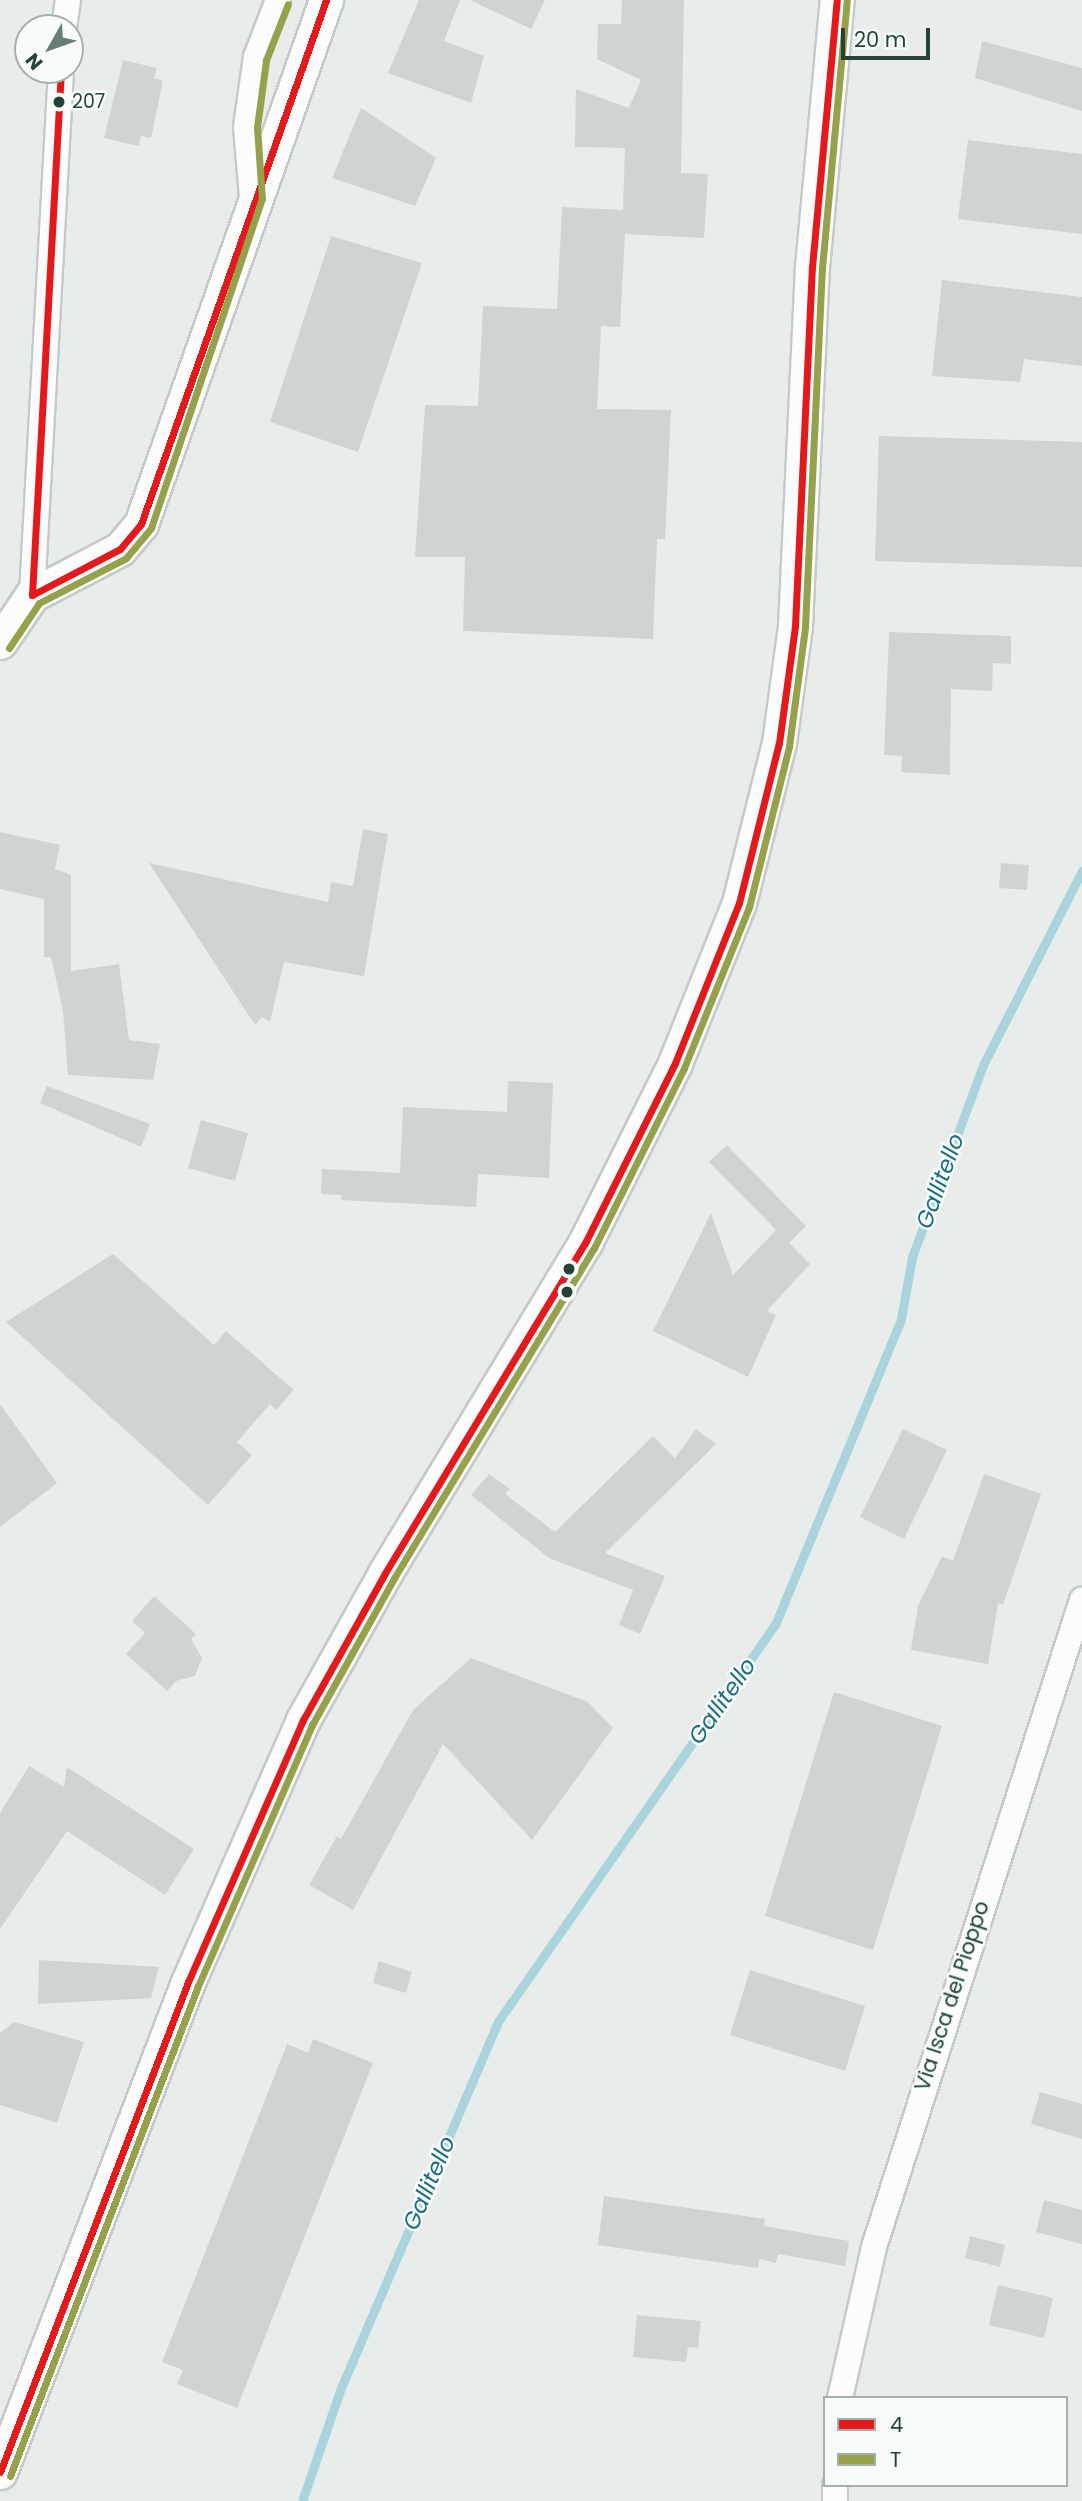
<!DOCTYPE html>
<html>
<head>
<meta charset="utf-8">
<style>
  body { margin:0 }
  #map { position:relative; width:1082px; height:2501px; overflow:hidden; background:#e8edeb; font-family:Poppins,sans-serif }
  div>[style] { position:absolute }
  .stream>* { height:9px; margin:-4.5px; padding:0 4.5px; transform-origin:4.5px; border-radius:4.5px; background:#a9d4db }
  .building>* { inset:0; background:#cfd4d2 }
  .roads { filter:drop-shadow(2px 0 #c5cac8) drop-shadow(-2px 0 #c5cac8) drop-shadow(0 2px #c5cac8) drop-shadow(0 -2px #c5cac8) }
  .street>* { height:24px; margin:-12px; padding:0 12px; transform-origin:12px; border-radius:12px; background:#fcfcfc }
  .secondary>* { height:33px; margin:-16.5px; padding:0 16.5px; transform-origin:16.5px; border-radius:16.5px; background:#fcfcfc }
  .bus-1>* { height:7px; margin:-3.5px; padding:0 3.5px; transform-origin:3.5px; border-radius:3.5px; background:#e4191c }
  .bus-2>* { height:7px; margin:-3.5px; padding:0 3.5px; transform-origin:3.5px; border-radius:3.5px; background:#96a14b }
  .dots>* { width:19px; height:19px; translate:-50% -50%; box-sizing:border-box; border:4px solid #f7fbf9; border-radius:50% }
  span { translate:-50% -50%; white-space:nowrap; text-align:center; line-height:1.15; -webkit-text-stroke:5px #f7fbf9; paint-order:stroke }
  .bus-label { font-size:19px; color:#24423a }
  .left { translate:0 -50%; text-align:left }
  .street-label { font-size:21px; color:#24423a }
  .water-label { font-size:23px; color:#1c6f80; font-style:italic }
  .legend { position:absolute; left:823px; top:2396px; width:245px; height:91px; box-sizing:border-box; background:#f7fbf9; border:2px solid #a3b1ad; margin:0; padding:9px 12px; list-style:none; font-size:21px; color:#24423a }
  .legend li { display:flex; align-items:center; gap:14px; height:35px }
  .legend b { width:35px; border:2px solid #a3b1ad }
  .north { position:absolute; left:14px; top:14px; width:70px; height:70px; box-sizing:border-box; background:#f7fbf9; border:2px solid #a3b1ad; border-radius:50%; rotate:230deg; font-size:19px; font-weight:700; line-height:28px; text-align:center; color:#24423a }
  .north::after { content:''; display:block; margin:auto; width:24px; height:32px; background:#697e78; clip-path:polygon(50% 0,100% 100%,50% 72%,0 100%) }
  .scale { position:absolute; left:841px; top:28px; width:89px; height:32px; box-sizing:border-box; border:4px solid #24423a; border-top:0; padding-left:9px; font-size:21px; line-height:24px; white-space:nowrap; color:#24423a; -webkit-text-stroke:5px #f7fbf9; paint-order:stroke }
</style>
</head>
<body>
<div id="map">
  <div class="stream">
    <i style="left:302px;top:2501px;width:120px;rotate:-71deg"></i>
    <i style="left:341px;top:2388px;width:400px;rotate:-66.8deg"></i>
    <i style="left:499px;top:2020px;width:482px;rotate:-55.1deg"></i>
    <i style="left:775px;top:1625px;width:331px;rotate:-67.6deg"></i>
    <i style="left:901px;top:1319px;width:63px;rotate:-79.9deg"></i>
    <i style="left:912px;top:1257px;width:205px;rotate:-69.7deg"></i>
    <i style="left:983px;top:1065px;width:218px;rotate:-63deg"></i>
  </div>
  <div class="building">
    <i style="clip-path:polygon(419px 0,460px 0,444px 41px,484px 56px,471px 103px,388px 73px)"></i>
    <i style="clip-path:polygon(470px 0,545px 0,531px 29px)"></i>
    <i style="clip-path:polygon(622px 0,684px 0,681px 173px,708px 174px,704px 238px,625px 234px,620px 327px,601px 326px,597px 409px,671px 410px,665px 539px,657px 539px,653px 639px,463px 631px,465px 557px,415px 557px,425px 405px,478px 406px,483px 306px,557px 309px,562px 207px,623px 210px,625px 148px,575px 147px,576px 89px,629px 108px,641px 80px,597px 59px,598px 24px,621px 24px)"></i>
    <i style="clip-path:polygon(982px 41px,1082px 68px,1082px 111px,975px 78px)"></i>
    <i style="clip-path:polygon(123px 60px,157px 68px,154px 78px,163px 81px,151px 138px,141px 136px,139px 146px,104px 138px)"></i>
    <i style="clip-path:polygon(361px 108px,436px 158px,415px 206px,332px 178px)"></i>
    <i style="clip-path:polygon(968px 140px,1082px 154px,1082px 234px,958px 219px)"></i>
    <i style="clip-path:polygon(331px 236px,422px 263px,358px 452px,270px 422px)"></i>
    <i style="clip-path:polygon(942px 280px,1082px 297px,1082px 366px,1024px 359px,1020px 382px,932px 376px)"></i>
    <i style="clip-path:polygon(879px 436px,1082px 442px,1082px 567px,875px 561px)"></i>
    <i style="clip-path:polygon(889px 632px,1011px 636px,1011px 664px,993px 663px,992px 691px,951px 689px,950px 775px,901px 772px,902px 756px,884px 755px)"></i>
    <i style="clip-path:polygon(363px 829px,388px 834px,364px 976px,284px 962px,270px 1022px,262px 1017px,255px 1025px,149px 863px,328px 902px,331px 882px,353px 886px)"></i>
    <i style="clip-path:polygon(0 832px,60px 845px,55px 869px,71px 875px,71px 971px,119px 964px,129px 1040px,160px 1044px,153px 1080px,68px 1075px,63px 1011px,51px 957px,44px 957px,44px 899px,0 889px)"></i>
    <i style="clip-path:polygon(1001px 863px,1029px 865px,1027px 890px,999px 888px)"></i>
    <i style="clip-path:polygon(508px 1081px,553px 1083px,549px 1178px,478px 1174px,476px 1207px,341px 1200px,342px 1195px,321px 1194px,322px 1169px,400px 1173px,403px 1107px,507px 1112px)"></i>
    <i style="clip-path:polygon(47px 1086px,150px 1124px,141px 1147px,40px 1103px)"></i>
    <i style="clip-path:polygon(201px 1120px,248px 1133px,235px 1181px,188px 1168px)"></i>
    <i style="clip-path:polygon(727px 1145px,806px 1226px,789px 1243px,709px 1162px)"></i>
    <i style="clip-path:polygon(711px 1213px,733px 1275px,776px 1230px,810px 1264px,767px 1311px,776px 1315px,748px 1377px,653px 1331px)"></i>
    <i style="clip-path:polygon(113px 1254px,214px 1345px,226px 1331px,294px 1390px,276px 1410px,270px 1404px,237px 1442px,252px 1455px,208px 1505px,6px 1322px)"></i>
    <i style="clip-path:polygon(0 1404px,57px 1483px,0 1527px)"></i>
    <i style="clip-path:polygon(696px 1429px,716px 1444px,605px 1553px,665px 1576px,640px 1634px,619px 1625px,633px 1590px,549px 1558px,471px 1495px,489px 1474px,510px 1489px,505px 1494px,555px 1532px,653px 1436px,675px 1458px)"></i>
    <i style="clip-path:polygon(903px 1429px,947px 1450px,904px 1539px,860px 1517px)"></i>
    <i style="clip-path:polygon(984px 1474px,1041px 1494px,1003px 1605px,998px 1603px,988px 1664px,911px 1650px,918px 1606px,942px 1556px,953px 1561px)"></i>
    <i style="clip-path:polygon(154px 1596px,196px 1634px,191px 1639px,202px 1658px,195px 1676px,176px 1681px,167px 1691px,126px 1654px,145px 1633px,132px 1621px)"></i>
    <i style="clip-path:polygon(471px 1658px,588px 1702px,613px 1728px,532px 1840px,443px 1744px,353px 1910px,309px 1885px,337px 1836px,341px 1839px,413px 1710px)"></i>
    <i style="clip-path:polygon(834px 1692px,942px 1726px,873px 1950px,765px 1916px)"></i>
    <i style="clip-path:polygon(29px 1766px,64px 1787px,67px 1767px,194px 1849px,165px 1895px,67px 1831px,0 1929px,0 1813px)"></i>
    <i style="clip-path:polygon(39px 1960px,159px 1967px,151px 1998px,38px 2004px)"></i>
    <i style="clip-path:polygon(379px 1961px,412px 1972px,406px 1993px,373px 1983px)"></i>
    <i style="clip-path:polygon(750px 1970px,865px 2006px,845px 2071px,730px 2035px)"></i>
    <i style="clip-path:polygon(14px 2022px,84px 2042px,57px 2123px,0 2105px,0 2033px)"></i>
    <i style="clip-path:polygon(313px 2039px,373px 2063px,237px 2408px,177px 2384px,183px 2370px,162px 2362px,287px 2044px,308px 2053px)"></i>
    <i style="clip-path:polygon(1040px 2092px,1082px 2104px,1082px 2139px,1031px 2124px)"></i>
    <i style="clip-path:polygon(604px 2196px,765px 2219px,764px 2226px,849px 2241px,845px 2266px,778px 2254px,776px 2263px,759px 2259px,758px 2268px,598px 2245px)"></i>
    <i style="clip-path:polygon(1044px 2200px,1082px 2210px,1082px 2244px,1036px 2232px)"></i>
    <i style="clip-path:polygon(970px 2236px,1005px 2245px,1000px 2267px,965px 2258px)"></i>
    <i style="clip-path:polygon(998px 2285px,1053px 2298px,1044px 2338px,989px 2325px)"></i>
    <i style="clip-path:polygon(637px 2315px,701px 2321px,698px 2348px,688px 2347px,686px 2362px,633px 2357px)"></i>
  </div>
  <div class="roads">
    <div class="street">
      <i style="left:64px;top:28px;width:28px;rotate:-82deg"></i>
      <i style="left:252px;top:197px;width:70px;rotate:-94.9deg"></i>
      <i style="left:246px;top:127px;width:71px;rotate:-81.9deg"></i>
      <i style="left:256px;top:57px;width:61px;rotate:-68.9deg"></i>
      <i style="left:32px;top:595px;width:526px;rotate:-86.84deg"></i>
      <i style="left:840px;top:2398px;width:155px;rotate:-77.3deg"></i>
      <i style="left:874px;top:2247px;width:680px;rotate:-72.18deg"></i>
      <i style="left:835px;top:2501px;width:16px;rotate:-90deg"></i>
    </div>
    <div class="secondary">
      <i style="left:0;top:642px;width:57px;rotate:-55.8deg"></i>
      <i style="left:32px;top:595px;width:99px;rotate:-27.6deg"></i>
      <i style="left:120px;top:549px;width:33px;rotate:-50deg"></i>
      <i style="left:141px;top:524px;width:556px;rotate:-70.55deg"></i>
      <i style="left:0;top:2472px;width:525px;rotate:-69.01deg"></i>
      <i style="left:188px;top:1982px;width:286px;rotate:-66.3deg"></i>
      <i style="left:303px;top:1720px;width:168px;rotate:-60.8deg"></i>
      <i style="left:385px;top:1573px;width:386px;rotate:-58.8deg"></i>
      <i style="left:585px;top:1243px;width:201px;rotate:-63.4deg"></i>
      <i style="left:675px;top:1063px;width:172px;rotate:-68.2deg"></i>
      <i style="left:739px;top:903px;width:165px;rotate:-76deg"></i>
      <i style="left:779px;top:743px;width:118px;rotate:-82.2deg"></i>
      <i style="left:795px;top:626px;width:359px;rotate:-87.3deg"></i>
      <i style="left:812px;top:267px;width:268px;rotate:-84.7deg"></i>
    </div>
  </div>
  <div class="bus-1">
    <i style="left:32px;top:595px;width:99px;rotate:-27.6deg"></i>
    <i style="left:120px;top:549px;width:33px;rotate:-50deg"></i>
    <i style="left:141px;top:524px;width:556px;rotate:-70.55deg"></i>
    <i style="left:32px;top:595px;width:526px;rotate:-86.84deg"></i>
    <i style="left:0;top:2472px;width:525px;rotate:-69.01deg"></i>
    <i style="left:188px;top:1982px;width:286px;rotate:-66.3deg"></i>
    <i style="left:303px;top:1720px;width:168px;rotate:-60.8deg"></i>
    <i style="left:385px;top:1573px;width:386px;rotate:-58.8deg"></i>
    <i style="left:585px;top:1243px;width:201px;rotate:-63.4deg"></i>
    <i style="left:675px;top:1063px;width:172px;rotate:-68.2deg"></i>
    <i style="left:739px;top:903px;width:165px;rotate:-76deg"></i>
    <i style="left:779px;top:743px;width:118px;rotate:-82.2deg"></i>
    <i style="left:795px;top:626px;width:359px;rotate:-87.3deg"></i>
    <i style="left:812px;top:267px;width:268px;rotate:-84.7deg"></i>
  </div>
  <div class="bus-2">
    <i style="left:9px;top:648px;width:54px;rotate:-56.3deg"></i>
    <i style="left:39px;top:603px;width:98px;rotate:-27.3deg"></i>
    <i style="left:126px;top:558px;width:39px;rotate:-50deg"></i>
    <i style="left:151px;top:528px;width:347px;rotate:-71.4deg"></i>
    <i style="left:262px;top:199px;width:72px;rotate:-94deg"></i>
    <i style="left:257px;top:127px;width:68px;rotate:-82.3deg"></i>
    <i style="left:266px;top:60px;width:60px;rotate:-68.6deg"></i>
    <i style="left:10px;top:2476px;width:525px;rotate:-69.01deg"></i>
    <i style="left:198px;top:1986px;width:285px;rotate:-66.4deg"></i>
    <i style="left:312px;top:1725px;width:168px;rotate:-60.8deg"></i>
    <i style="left:394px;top:1578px;width:386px;rotate:-58.8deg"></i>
    <i style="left:594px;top:1248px;width:201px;rotate:-63.4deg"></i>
    <i style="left:684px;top:1068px;width:174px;rotate:-68deg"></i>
    <i style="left:749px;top:907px;width:166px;rotate:-76deg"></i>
    <i style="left:789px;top:746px;width:120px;rotate:-82.3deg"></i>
    <i style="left:805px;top:627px;width:359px;rotate:-87.3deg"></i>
    <i style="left:822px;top:268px;width:268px;rotate:-84.7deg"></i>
  </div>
  <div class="dots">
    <i style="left:59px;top:102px;background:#24423a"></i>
    <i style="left:569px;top:1269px;background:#24423a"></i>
    <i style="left:567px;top:1292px;background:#24423a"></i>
  </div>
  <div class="bus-label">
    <span class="left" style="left:72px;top:102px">207</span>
  </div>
  <div class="street-label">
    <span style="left:952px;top:1996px;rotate:-72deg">Via Isca del Pioppo</span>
  </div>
  <div class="water-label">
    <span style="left:940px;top:1181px;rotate:-70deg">Gallitello</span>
    <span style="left:722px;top:1701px;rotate:-55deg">Gallitello</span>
    <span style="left:429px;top:2183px;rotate:-67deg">Gallitello</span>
  </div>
  <ul class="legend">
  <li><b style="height:9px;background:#e4191c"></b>4</li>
  <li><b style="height:9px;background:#96a14b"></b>T</li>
  </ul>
  <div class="north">N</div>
  <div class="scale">20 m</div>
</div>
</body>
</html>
